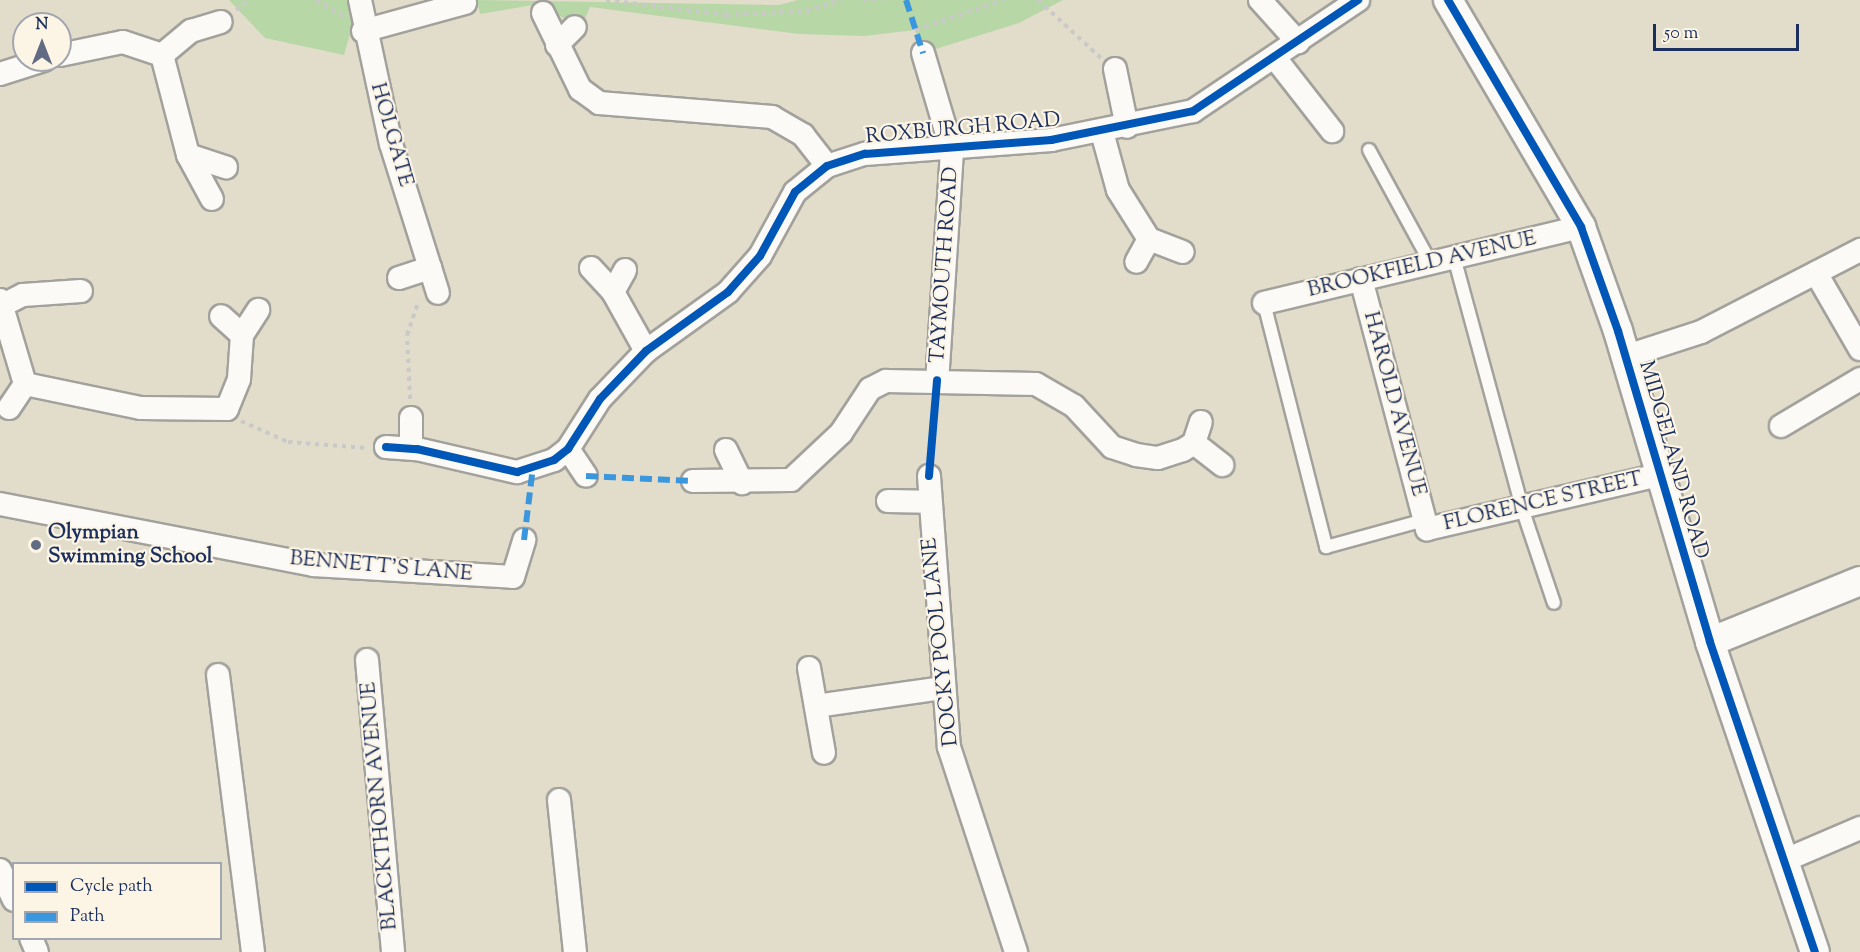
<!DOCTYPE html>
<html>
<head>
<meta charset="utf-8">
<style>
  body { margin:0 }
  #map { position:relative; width:1860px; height:952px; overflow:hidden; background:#e2dcca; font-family:"Sorts Mill Goudy",serif }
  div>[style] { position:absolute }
  .green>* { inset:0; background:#b8d7a6 }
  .path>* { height:4px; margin-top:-2px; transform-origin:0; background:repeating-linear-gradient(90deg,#c9c9c8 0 4.5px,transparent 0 9px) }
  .roads { filter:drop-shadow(2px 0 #a2a19c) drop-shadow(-2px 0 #a2a19c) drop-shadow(0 2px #a2a19c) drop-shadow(0 -2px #a2a19c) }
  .service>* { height:12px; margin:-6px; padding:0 6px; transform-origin:6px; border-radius:6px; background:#fbfaf7 }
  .minor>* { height:22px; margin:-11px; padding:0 11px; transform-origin:11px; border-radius:11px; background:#fbfaf7 }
  .tertiary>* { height:28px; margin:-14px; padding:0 14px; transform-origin:14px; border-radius:14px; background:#fbfaf7 }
  .quiet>* { height:6px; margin-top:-3px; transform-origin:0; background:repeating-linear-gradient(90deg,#3a97de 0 12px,transparent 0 18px) }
  .cycleway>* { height:8px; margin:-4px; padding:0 4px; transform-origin:4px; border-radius:4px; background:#0057b8 }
  .dots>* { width:16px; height:16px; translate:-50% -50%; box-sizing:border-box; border:3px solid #fcf5e5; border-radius:50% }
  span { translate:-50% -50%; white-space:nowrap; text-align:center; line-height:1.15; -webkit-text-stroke:4.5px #fcf5e5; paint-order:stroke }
  .street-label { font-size:21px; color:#1b2f5e }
  .poi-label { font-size:21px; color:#1b2f5e; font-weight:700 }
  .left { translate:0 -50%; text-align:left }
  .legend { position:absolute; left:12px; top:862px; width:210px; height:78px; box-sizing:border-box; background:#fcf5e5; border:2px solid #a2a6af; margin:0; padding:8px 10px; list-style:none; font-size:18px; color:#1b2f5e }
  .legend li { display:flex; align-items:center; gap:12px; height:30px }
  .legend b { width:30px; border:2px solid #a2a6af }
  .north { position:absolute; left:12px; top:12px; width:60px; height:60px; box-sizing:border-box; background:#fcf5e5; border:2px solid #a2a6af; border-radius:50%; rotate:0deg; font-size:16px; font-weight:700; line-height:24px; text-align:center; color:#1b2f5e }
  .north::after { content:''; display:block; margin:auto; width:21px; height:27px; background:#616c84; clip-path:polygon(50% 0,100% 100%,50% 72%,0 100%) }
  .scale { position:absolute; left:1653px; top:24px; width:146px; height:27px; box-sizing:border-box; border:3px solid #1b2f5e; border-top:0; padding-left:8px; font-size:18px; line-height:21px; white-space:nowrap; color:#1b2f5e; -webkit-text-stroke:4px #fcf5e5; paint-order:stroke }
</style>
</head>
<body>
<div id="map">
  <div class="green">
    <i style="clip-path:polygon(229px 0,352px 0,353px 24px,344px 55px,265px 38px)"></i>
    <i style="clip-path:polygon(477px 0,779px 5px,798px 0,1063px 0,1019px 23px,923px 53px,915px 30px,864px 36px,799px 34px,590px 7px,584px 21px,567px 20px,539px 4px,480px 14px)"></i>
  </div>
  <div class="path">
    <i style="left:316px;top:0;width:33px;rotate:31deg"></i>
    <i style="left:606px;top:0;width:121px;rotate:7.1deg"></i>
    <i style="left:726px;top:15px;width:80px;rotate:-2.9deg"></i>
    <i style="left:806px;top:11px;width:37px;rotate:-17deg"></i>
    <i style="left:863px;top:0;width:20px"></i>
    <i style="left:1038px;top:0;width:86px;rotate:42.6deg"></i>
    <i style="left:236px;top:10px;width:16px;rotate:-38deg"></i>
    <i style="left:916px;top:30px;width:92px;rotate:-19deg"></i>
    <i style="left:410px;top:399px;width:64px;rotate:-92.7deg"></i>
    <i style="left:407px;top:335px;width:36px;rotate:-71deg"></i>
    <i style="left:241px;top:421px;width:51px;rotate:24.1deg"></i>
    <i style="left:288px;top:442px;width:79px;rotate:4.3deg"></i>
  </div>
  <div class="roads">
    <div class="service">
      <i style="left:1369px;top:150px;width:128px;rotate:61.4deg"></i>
      <i style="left:1454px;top:257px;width:260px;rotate:74.8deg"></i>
      <i style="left:1522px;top:508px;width:100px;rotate:71.4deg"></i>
      <i style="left:1264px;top:303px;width:252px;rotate:75.7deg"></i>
      <i style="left:1326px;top:547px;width:103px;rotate:-15.3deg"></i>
    </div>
    <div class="minor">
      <i style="left:360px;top:0;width:147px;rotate:77.9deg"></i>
      <i style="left:391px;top:144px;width:156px;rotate:72.5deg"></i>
      <i style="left:1260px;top:0;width:57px;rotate:47.9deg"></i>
      <i style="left:543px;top:13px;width:85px;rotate:64deg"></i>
      <i style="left:580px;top:89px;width:24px;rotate:36deg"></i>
      <i style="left:599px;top:103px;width:174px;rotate:4.6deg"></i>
      <i style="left:772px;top:117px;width:36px;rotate:30deg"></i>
      <i style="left:803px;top:135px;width:39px;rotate:52deg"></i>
      <i style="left:363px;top:31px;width:106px;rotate:-15.4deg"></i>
      <i style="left:557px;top:45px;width:25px;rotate:-45deg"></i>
      <i style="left:923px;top:53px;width:102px;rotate:73.5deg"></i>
      <i style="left:952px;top:151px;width:229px;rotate:93.7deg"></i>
      <i style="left:60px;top:55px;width:64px;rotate:-11.7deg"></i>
      <i style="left:123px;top:42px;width:41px;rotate:18.4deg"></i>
      <i style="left:162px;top:55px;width:38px;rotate:-40deg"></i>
      <i style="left:191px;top:31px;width:31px;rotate:-17deg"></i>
      <i style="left:162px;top:55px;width:103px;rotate:75.4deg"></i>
      <i style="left:188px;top:155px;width:40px;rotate:18deg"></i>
      <i style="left:1275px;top:58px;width:93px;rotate:52deg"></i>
      <i style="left:1115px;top:69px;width:59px;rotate:78.3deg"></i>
      <i style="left:0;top:74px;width:46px;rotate:-17.7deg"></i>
      <i style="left:1102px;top:132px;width:60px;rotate:74.6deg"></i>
      <i style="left:1118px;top:190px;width:58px;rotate:57.7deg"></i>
      <i style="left:1149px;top:239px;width:26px;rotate:119deg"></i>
      <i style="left:188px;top:155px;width:50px;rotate:61.4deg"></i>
      <i style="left:1149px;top:239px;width:36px;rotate:21deg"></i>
      <i style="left:591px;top:268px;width:33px;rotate:47deg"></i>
      <i style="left:613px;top:292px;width:68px;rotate:60.8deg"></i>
      <i style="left:1816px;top:273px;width:88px;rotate:59.9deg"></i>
      <i style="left:399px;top:278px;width:33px;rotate:-18deg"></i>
      <i style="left:1361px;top:279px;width:259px;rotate:75.2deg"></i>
      <i style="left:1427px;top:529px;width:238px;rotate:-13.1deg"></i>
      <i style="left:613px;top:292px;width:25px;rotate:-61deg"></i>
      <i style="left:0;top:300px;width:88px;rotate:73.4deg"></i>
      <i style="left:25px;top:384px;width:118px;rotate:11.7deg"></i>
      <i style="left:141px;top:408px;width:86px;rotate:0.7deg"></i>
      <i style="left:227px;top:409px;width:32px;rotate:-68deg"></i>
      <i style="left:239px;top:379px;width:44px;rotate:-86.1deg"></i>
      <i style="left:242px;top:335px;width:28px;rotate:-138deg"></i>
      <i style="left:1264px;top:303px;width:326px;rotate:-13.5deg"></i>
      <i style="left:3px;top:305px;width:22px;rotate:-27deg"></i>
      <i style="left:23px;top:295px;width:58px;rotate:-3.9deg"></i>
      <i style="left:242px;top:335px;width:30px;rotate:-57deg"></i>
      <i style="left:1624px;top:357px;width:81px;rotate:-18deg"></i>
      <i style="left:1701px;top:332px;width:179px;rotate:-27.3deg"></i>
      <i style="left:9px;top:408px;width:29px;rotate:-56deg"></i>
      <i style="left:411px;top:418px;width:30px;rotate:90deg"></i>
      <i style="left:1781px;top:426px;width:92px;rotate:-30.7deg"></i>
      <i style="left:1194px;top:443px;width:36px;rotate:38deg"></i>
      <i style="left:386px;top:447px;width:31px;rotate:4deg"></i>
      <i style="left:417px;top:449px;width:103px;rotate:13deg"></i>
      <i style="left:517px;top:472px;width:39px;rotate:-18deg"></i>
      <i style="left:554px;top:460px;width:18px;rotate:-38deg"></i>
      <i style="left:568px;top:449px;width:59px;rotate:-57.4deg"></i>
      <i style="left:600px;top:399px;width:66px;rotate:-46.2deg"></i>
      <i style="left:646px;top:351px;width:101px;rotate:-35.7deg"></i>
      <i style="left:728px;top:292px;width:48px;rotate:-48.4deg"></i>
      <i style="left:760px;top:256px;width:73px;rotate:-61.3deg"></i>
      <i style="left:795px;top:192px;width:41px;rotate:-39.1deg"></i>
      <i style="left:827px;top:166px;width:40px;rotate:-18deg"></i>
      <i style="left:865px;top:154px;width:187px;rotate:-4.3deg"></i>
      <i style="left:1051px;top:140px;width:145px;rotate:-11.5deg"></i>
      <i style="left:1193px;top:111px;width:199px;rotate:-33.9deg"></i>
      <i style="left:568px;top:449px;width:32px;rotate:56deg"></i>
      <i style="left:726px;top:450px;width:37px;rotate:64deg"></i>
      <i style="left:929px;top:476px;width:272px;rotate:85.8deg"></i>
      <i style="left:949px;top:747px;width:216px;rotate:71.9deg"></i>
      <i style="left:693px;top:481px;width:98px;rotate:-0.6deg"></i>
      <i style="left:791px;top:480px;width:69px;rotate:-43.2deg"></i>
      <i style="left:841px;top:433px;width:53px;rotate:-56.6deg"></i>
      <i style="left:870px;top:389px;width:18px;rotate:-27deg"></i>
      <i style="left:886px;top:381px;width:150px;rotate:1.1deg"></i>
      <i style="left:1036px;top:384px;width:44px;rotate:30.1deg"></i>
      <i style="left:1074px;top:406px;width:56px;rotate:47.2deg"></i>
      <i style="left:1112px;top:447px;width:25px;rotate:18deg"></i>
      <i style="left:1136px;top:455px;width:22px;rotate:8deg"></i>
      <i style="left:1158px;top:458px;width:26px;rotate:-18deg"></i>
      <i style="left:1183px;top:450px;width:13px;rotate:-32deg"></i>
      <i style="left:1194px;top:443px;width:22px;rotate:-72deg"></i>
      <i style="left:888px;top:501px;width:39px;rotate:1deg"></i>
      <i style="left:0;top:504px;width:319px;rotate:11deg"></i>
      <i style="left:313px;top:565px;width:200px;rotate:3.4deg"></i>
      <i style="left:513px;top:577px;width:39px;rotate:-73deg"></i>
      <i style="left:367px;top:660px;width:293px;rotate:84.9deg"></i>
      <i style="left:809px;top:668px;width:86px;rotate:80deg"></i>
      <i style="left:218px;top:675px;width:279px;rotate:82.8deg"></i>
      <i style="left:816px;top:706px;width:127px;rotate:-8.1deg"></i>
      <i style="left:559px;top:800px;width:153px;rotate:84deg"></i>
      <i style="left:1783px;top:861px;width:84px;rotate:-23.2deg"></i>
      <i style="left:0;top:870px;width:33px;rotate:65deg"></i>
      <i style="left:31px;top:938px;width:15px;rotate:67deg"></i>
    </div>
    <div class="tertiary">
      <i style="left:1448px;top:0;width:263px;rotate:59.6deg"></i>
      <i style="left:1581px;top:227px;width:110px;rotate:70.4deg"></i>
      <i style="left:1618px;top:331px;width:324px;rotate:73.5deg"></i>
      <i style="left:1710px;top:642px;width:327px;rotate:71.3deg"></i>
      <i style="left:1710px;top:642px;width:162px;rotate:-22.1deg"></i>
    </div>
  </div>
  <div class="quiet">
    <i style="left:906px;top:0;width:56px;rotate:72.2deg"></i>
    <i style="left:586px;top:476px;width:107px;rotate:2.7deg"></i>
    <i style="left:524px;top:540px;width:74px;rotate:-83deg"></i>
  </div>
  <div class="cycleway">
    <i style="left:1448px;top:0;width:263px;rotate:59.6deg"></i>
    <i style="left:1581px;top:227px;width:110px;rotate:70.4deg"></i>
    <i style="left:1618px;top:331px;width:324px;rotate:73.5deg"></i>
    <i style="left:1710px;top:642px;width:327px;rotate:71.3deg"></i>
    <i style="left:386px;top:447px;width:31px;rotate:4deg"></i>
    <i style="left:417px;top:449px;width:103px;rotate:13deg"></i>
    <i style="left:517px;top:472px;width:39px;rotate:-18deg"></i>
    <i style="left:554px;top:460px;width:18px;rotate:-38deg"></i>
    <i style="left:568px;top:449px;width:59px;rotate:-57.4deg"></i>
    <i style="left:600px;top:399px;width:66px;rotate:-46.2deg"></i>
    <i style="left:646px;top:351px;width:101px;rotate:-35.7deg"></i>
    <i style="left:728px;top:292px;width:48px;rotate:-48.4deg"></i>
    <i style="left:760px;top:256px;width:73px;rotate:-61.3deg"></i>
    <i style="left:795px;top:192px;width:41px;rotate:-39.1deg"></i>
    <i style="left:827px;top:166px;width:40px;rotate:-18deg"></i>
    <i style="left:865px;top:154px;width:187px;rotate:-4.3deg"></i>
    <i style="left:1051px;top:140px;width:145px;rotate:-11.5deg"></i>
    <i style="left:1193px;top:111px;width:199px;rotate:-33.9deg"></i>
    <i style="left:929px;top:476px;width:96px;rotate:-85.2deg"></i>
  </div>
  <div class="dots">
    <i style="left:36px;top:545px;background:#616c84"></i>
  </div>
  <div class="street-label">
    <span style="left:963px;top:129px;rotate:-5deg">ROXBURGH ROAD</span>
    <span style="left:391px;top:135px;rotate:74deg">HOLGATE</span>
    <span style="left:945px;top:265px;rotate:-86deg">TAYMOUTH ROAD</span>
    <span style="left:1422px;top:265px;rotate:-13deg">BROOKFIELD AVENUE</span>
    <span style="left:1394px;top:404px;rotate:75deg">HAROLD AVENUE</span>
    <span style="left:1673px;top:460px;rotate:74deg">MIDGELAND ROAD</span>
    <span style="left:1543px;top:502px;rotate:-13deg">FLORENCE STREET</span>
    <span style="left:381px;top:567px;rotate:5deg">BENNETT'S LANE</span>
    <span style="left:941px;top:642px;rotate:-96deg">DOCKY POOL LANE</span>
    <span style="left:380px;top:806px;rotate:-95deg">BLACKTHORN AVENUE</span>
  </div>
  <div class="poi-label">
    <span class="left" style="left:48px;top:545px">Olympian<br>Swimming School</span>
  </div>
  <ul class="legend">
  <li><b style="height:8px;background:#0057b8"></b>Cycle path</li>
  <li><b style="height:8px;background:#3a97de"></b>Path</li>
  </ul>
  <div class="north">N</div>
  <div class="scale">50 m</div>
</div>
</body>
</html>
